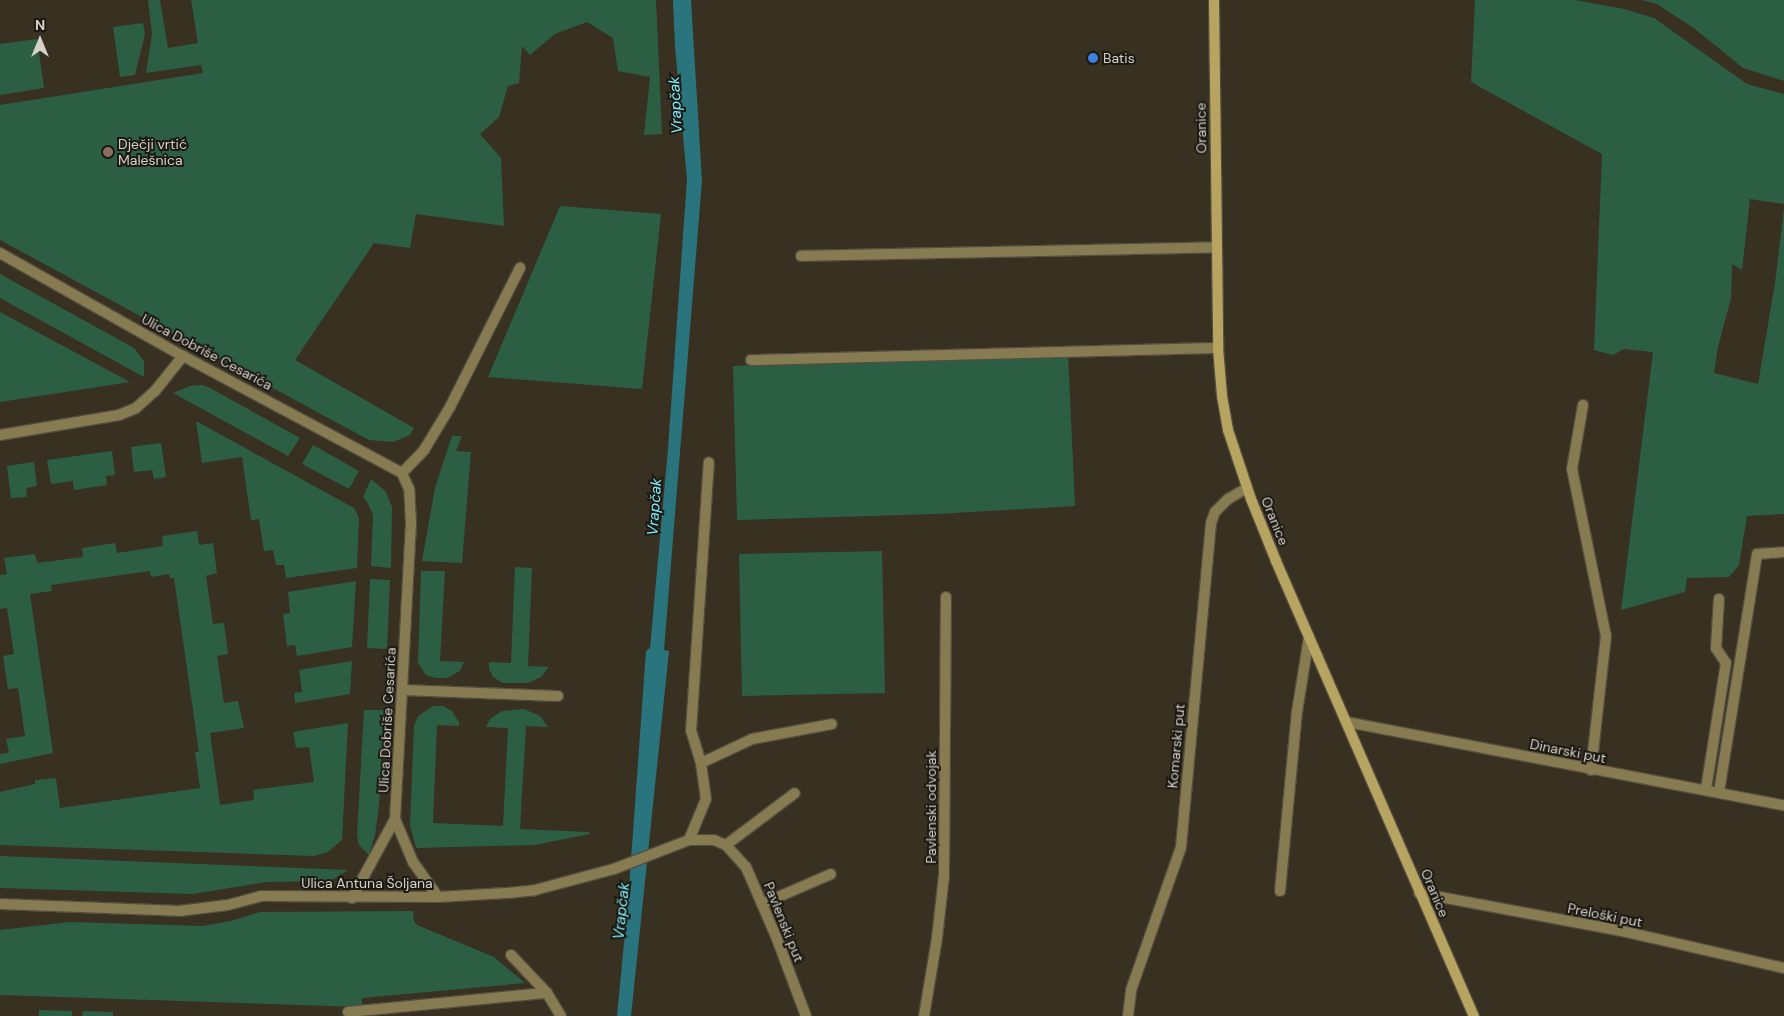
<!DOCTYPE html>
<html>
<head>
<meta charset="utf-8">
<style>
  body { margin:0 }
  #map { position:relative; width:1784px; height:1016px; overflow:hidden; background:#383122; font-family:"DM Sans",sans-serif }
  div>[style] { position:absolute }
  .green>* { inset:0; background:#2c5e44 }
  .water>* { inset:0; background:#2a757d }
  .roads { filter:drop-shadow(1px 0 #544e40) drop-shadow(-1px 0 #544e40) drop-shadow(0 1px #544e40) drop-shadow(0 -1px #544e40) }
  .lane>* { height:10px; margin:-5px; padding:0 5px; transform-origin:5px; border-radius:5px; background:#877b52 }
  .street>* { height:10px; margin:-5px; padding:0 5px; transform-origin:5px; border-radius:5px; background:#877b52 }
  .secondary>* { height:10px; margin:-5px; padding:0 5px; transform-origin:5px; border-radius:5px; background:#b7a460 }
  .dots>* { width:14px; height:14px; translate:-50% -50%; box-sizing:border-box; border:2px solid #1c1913; border-radius:50% }
  span { translate:-50% -50%; white-space:nowrap; text-align:center; line-height:1.15; -webkit-text-stroke:4px #1c1913; paint-order:stroke }
  .poi-label { font-size:14px; color:#d6d2c9 }
  .left { translate:0 -50%; text-align:left }
  .street-label { font-size:14px; color:#d6d2c9 }
  .water-label { font-size:15px; color:#7fedfb; font-style:italic }
  .north { position:absolute; left:15px; top:15px; width:50px; height:50px; -webkit-text-stroke:4px #1c1913; paint-order:stroke; rotate:0deg; font-size:14px; font-weight:700; line-height:20px; text-align:center; color:#d6d2c9 }
  .north::after { content:''; display:block; margin:auto; width:18px; height:22px; background:#d6d2c9; clip-path:polygon(50% 0,100% 100%,50% 72%,0 100%) }
</style>
</head>
<body>
<div id="map">
  <div class="green">
    <i style="clip-path:polygon(148px 0,160px 0,168px 48px,198px 43px,191px 0,656px 0,662px 134px,644px 135px,650px 77px,618px 71px,613px 38px,587px 22px,555px 34px,530px 55px,522px 46px,519px 83px,508px 86px,499px 117px,480px 134px,501px 158px,504px 226px,416px 214px,410px 248px,374px 243px,295px 360px,414px 428px,410px 435px,393px 442px,369px 440px,0 240px,0 105px,203px 73px,201px 65px,146px 73px,152px 34px)"></i>
    <i style="clip-path:polygon(1475px 0,1575px 0,1624px 9px,1654px 18px,1747px 84px,1784px 94px,1784px 204px,1750px 199px,1742px 270px,1732px 264px,1731px 298px,1718px 347px,1714px 373px,1758px 384px,1775px 283px,1784px 208px,1784px 514px,1747px 516px,1739px 565px,1729px 577px,1687px 578px,1685px 592px,1621px 610px,1653px 352px,1624px 349px,1613px 355px,1594px 350px,1602px 154px,1471px 82px)"></i>
    <i style="clip-path:polygon(1642px 0,1784px 0,1784px 81px,1743px 68px,1695px 29px,1657px 4px)"></i>
    <i style="clip-path:polygon(143px 23px,145px 34px,135px 75px,120px 77px,113px 27px)"></i>
    <i style="clip-path:polygon(37px 39px,44px 88px,0 95px,0 44px)"></i>
    <i style="clip-path:polygon(560px 206px,661px 214px,642px 389px,488px 377px)"></i>
    <i style="clip-path:polygon(0 274px,134px 348px,144px 361px,144px 377px,0 298px)"></i>
    <i style="clip-path:polygon(0 312px,130px 382px,0 402px)"></i>
    <i style="clip-path:polygon(1068px 353px,1075px 506px,937px 514px,737px 520px,733px 366px)"></i>
    <i style="clip-path:polygon(202px 385px,210px 388px,300px 438px,288px 456px,173px 393px,190px 386px)"></i>
    <i style="clip-path:polygon(196px 421px,354px 508px,359px 518px,357px 568px,286px 578px,284px 565px,276px 565px,273px 550px,264px 551px,259px 519px,251px 520px,242px 457px,202px 463px)"></i>
    <i style="clip-path:polygon(452px 436px,462px 436px,456px 451px,471px 452px,462px 563px,422px 561px,435px 488px)"></i>
    <i style="clip-path:polygon(161px 443px,166px 477px,154px 479px,152px 470px,134px 472px,131px 447px)"></i>
    <i style="clip-path:polygon(313px 445px,359px 471px,349px 489px,302px 464px)"></i>
    <i style="clip-path:polygon(112px 451px,115px 475px,106px 476px,107px 485px,74px 490px,73px 481px,51px 484px,47px 460px)"></i>
    <i style="clip-path:polygon(34px 462px,37px 486px,26px 488px,27px 497px,11px 498px,7px 466px)"></i>
    <i style="clip-path:polygon(371px 479px,386px 492px,392px 507px,391px 568px,371px 566px,373px 515px,367px 502px,363px 497px)"></i>
    <i style="clip-path:polygon(197px 531px,199px 545px,213px 543px,217px 573px,206px 576px,213px 624px,224px 623px,228px 654px,217px 656px,224px 703px,238px 701px,244px 728px,210px 733px,220px 805px,254px 800px,253px 790px,314px 782px,309px 747px,296px 748px,293px 732px,348px 723px,342px 840px,328px 852px,314px 856px,0 845px,0 792px,35px 784px,35px 780px,56px 778px,60px 808px,200px 788px,195px 752px,199px 752px,174px 578px,170px 578px,169px 574px,151px 577px,150px 571px,51px 585px,52px 591px,30px 594px,53px 753px,0 764px,0 754px,9px 753px,6px 739px,25px 736px,18px 688px,8px 689px,3px 656px,14px 654px,7px 608px,0 609px,0 575px,7px 574px,4px 558px,35px 554px,37px 563px,83px 557px,82px 548px,115px 543px,117px 553px,163px 546px,162px 536px)"></i>
    <i style="clip-path:polygon(882px 551px,885px 693px,742px 696px,739px 554px)"></i>
    <i style="clip-path:polygon(515px 567px,532px 568px,528px 666px,549px 667px,541px 677px,528px 683px,503px 683px,493px 677px,489px 668px,489px 662px,511px 663px)"></i>
    <i style="clip-path:polygon(421px 571px,445px 571px,440px 661px,464px 662px,460px 671px,447px 678px,436px 678px,426px 675px,418px 663px)"></i>
    <i style="clip-path:polygon(370px 579px,390px 580px,387px 649px,367px 648px)"></i>
    <i style="clip-path:polygon(356px 581px,352px 647px,297px 656px,295px 645px,287px 646px,283px 614px,290px 613px,288px 592px)"></i>
    <i style="clip-path:polygon(352px 661px,350px 694px,295px 703px,294px 693px,302px 692px,299px 670px)"></i>
    <i style="clip-path:polygon(433px 706px,443px 706px,452px 711px,459px 722px,459px 726px,437px 725px,433px 823px,503px 826px,508px 728px,486px 727px,490px 719px,502px 711px,524px 709px,540px 716px,548px 727px,526px 726px,520px 829px,589px 832px,590px 834px,534px 845px,416px 848px,410px 825px,414px 726px,418px 716px)"></i>
    <i style="clip-path:polygon(364px 710px,384px 710px,379px 805px,375px 835px,369px 855px,359px 845px,357px 835px)"></i>
    <i style="clip-path:polygon(0 856px,348px 870px,330px 881px,266px 882px,193px 894px,0 888px)"></i>
    <i style="clip-path:polygon(413px 911px,414px 921px,417px 925px,494px 957px,525px 983px,362px 998px,362px 1007px,0 995px,0 930px,70px 922px,202px 926px,231px 921px,260px 912px)"></i>
    <i style="clip-path:polygon(39px 1010px,72px 1011px,72px 1016px,39px 1016px)"></i>
    <i style="clip-path:polygon(83px 1011px,113px 1012px,113px 1016px,82px 1016px)"></i>
  </div>
  <div class="water">
    <i style="clip-path:polygon(673px 0,691px 0,702px 181px,664px 650px,669px 651px,631px 1016px,617px 1016px,628px 902px,646px 651px,650px 648px,668px 449px,687px 179px,675px 46px)"></i>
  </div>
  <div class="roads">
    <div class="lane">
      <i style="left:801px;top:256px;width:415px;rotate:-1.2deg"></i>
      <i style="left:751px;top:360px;width:467px;rotate:-1.5deg"></i>
      <i style="left:1583px;top:405px;width:65px;rotate:99.8deg"></i>
      <i style="left:1572px;top:469px;width:170px;rotate:78.5deg"></i>
      <i style="left:1606px;top:636px;width:135px;rotate:96.4deg"></i>
      <i style="left:402px;top:690px;width:156px;rotate:2.2deg"></i>
      <i style="left:701px;top:763px;width:56px;rotate:-25.2deg"></i>
      <i style="left:752px;top:739px;width:81px;rotate:-10.6deg"></i>
      <i style="left:1706px;top:789px;width:128px;rotate:-81deg"></i>
      <i style="left:1726px;top:663px;width:18px;rotate:-124deg"></i>
      <i style="left:1716px;top:648px;width:49px;rotate:-86.5deg"></i>
      <i style="left:1719px;top:792px;width:241px;rotate:-80.9deg"></i>
      <i style="left:1757px;top:554px;width:27px;rotate:-4deg"></i>
      <i style="left:689px;top:840px;width:44px;rotate:-67.5deg"></i>
      <i style="left:706px;top:799px;width:36px;rotate:-98deg"></i>
      <i style="left:701px;top:763px;width:34px;rotate:-107deg"></i>
      <i style="left:691px;top:731px;width:269px;rotate:-86.2deg"></i>
      <i style="left:726px;top:845px;width:86px;rotate:-37deg"></i>
      <i style="left:1280px;top:891px;width:180px;rotate:-84.6deg"></i>
      <i style="left:1297px;top:712px;width:76px;rotate:-80.9deg"></i>
      <i style="left:762px;top:904px;width:75px;rotate:-23.5deg"></i>
      <i style="left:348px;top:1012px;width:200px;rotate:-5.5deg"></i>
    </div>
    <div class="street">
      <i style="left:0;top:253px;width:210px;rotate:29.4deg"></i>
      <i style="left:183px;top:356px;width:248px;rotate:28.1deg"></i>
      <i style="left:0;top:435px;width:121px;rotate:-9.5deg"></i>
      <i style="left:119px;top:415px;width:18px;rotate:-22deg"></i>
      <i style="left:136px;top:408px;width:25px;rotate:-42deg"></i>
      <i style="left:155px;top:391px;width:45px;rotate:-51.3deg"></i>
      <i style="left:1347px;top:722px;width:445px;rotate:10.8deg"></i>
      <i style="left:395px;top:819px;width:47px;rotate:67.3deg"></i>
      <i style="left:413px;top:862px;width:43px;rotate:54.5deg"></i>
      <i style="left:1419px;top:893px;width:207px;rotate:10.6deg"></i>
      <i style="left:1622px;top:931px;width:166px;rotate:12.9deg"></i>
      <i style="left:352px;top:898px;width:90px;rotate:-61.4deg"></i>
      <i style="left:395px;top:819px;width:296px;rotate:-86.9deg"></i>
      <i style="left:411px;top:523px;width:34px;rotate:-93deg"></i>
      <i style="left:409px;top:489px;width:17px;rotate:-114deg"></i>
      <i style="left:402px;top:473px;width:32px;rotate:-46deg"></i>
      <i style="left:424px;top:450px;width:50px;rotate:-58.8deg"></i>
      <i style="left:450px;top:407px;width:156px;rotate:-63.3deg"></i>
      <i style="left:0;top:904px;width:179px;rotate:2.2deg"></i>
      <i style="left:179px;top:911px;width:49px;rotate:-7deg"></i>
      <i style="left:228px;top:905px;width:35px;rotate:-15deg"></i>
      <i style="left:262px;top:896px;width:176px;rotate:0.3deg"></i>
      <i style="left:438px;top:897px;width:70px;rotate:-3.3deg"></i>
      <i style="left:508px;top:893px;width:27px;rotate:-6deg"></i>
      <i style="left:535px;top:890px;width:82px;rotate:-14.9deg"></i>
      <i style="left:614px;top:869px;width:80px;rotate:-21.1deg"></i>
      <i style="left:689px;top:840px;width:25px"></i>
      <i style="left:714px;top:840px;width:13px;rotate:23deg"></i>
      <i style="left:726px;top:845px;width:30px;rotate:48deg"></i>
      <i style="left:746px;top:867px;width:78px;rotate:66.7deg"></i>
      <i style="left:777px;top:939px;width:82px;rotate:69.4deg"></i>
      <i style="left:511px;top:955px;width:52px;rotate:46.5deg"></i>
      <i style="left:547px;top:993px;width:27px;rotate:59deg"></i>
      <i style="left:924px;top:1016px;width:79px;rotate:-80.5deg"></i>
      <i style="left:937px;top:938px;width:62px;rotate:-83.6deg"></i>
      <i style="left:944px;top:876px;width:279px;rotate:-89.6deg"></i>
      <i style="left:1128px;top:1016px;width:26px;rotate:-83deg"></i>
      <i style="left:1131px;top:990px;width:151px;rotate:-70.7deg"></i>
      <i style="left:1181px;top:847px;width:325px;rotate:-84.7deg"></i>
      <i style="left:1211px;top:523px;width:12px;rotate:-70deg"></i>
      <i style="left:1215px;top:512px;width:18px;rotate:-45deg"></i>
      <i style="left:1228px;top:499px;width:22px;rotate:-30deg"></i>
    </div>
    <div class="secondary">
      <i style="left:1214px;top:0;width:348px;rotate:89.3deg"></i>
      <i style="left:1218px;top:348px;width:48px;rotate:85.2deg"></i>
      <i style="left:1222px;top:396px;width:35px;rotate:80deg"></i>
      <i style="left:1228px;top:430px;width:73px;rotate:71.6deg"></i>
      <i style="left:1251px;top:499px;width:67px;rotate:68deg"></i>
      <i style="left:1276px;top:561px;width:496px;rotate:66.5deg"></i>
    </div>
  </div>
  <div class="dots">
    <i style="left:1093px;top:58px;background:#3f7fe0"></i>
    <i style="left:108px;top:152px;background:#8d6e63"></i>
  </div>
  <div class="poi-label">
    <span class="left" style="left:1103px;top:58px">Batis</span>
    <span class="left" style="left:118px;top:152px">Dječji vrtić<br>Malešnica</span>
  </div>
  <div class="street-label">
    <span style="left:1201px;top:128px;rotate:-91deg">Oranice</span>
    <span style="left:207px;top:352px;rotate:28deg">Ulica Dobriše Cesarića</span>
    <span style="left:1275px;top:521px;rotate:68deg">Oranice</span>
    <span style="left:387px;top:720px;rotate:-87deg">Ulica Dobriše Cesarića</span>
    <span style="left:1176px;top:746px;rotate:-85deg">Komarski put</span>
    <span style="left:1568px;top:751px;rotate:11deg">Dinarski put</span>
    <span style="left:931px;top:807px;rotate:-90deg">Pavlenski odvojak</span>
    <span style="left:367px;top:883px">Ulica Antuna Šoljana</span>
    <span style="left:1435px;top:893px;rotate:67deg">Oranice</span>
    <span style="left:1605px;top:915px;rotate:11deg">Preloški put</span>
    <span style="left:784px;top:922px;rotate:68deg">Pavlenski put</span>
  </div>
  <div class="water-label">
    <span style="left:676px;top:105px;rotate:-93deg">Vrapčak</span>
    <span style="left:655px;top:507px;rotate:-86deg">Vrapčak</span>
    <span style="left:622px;top:911px;rotate:-84deg">Vrapčak</span>
  </div>
  <div class="north">N</div>
</div>
</body>
</html>
